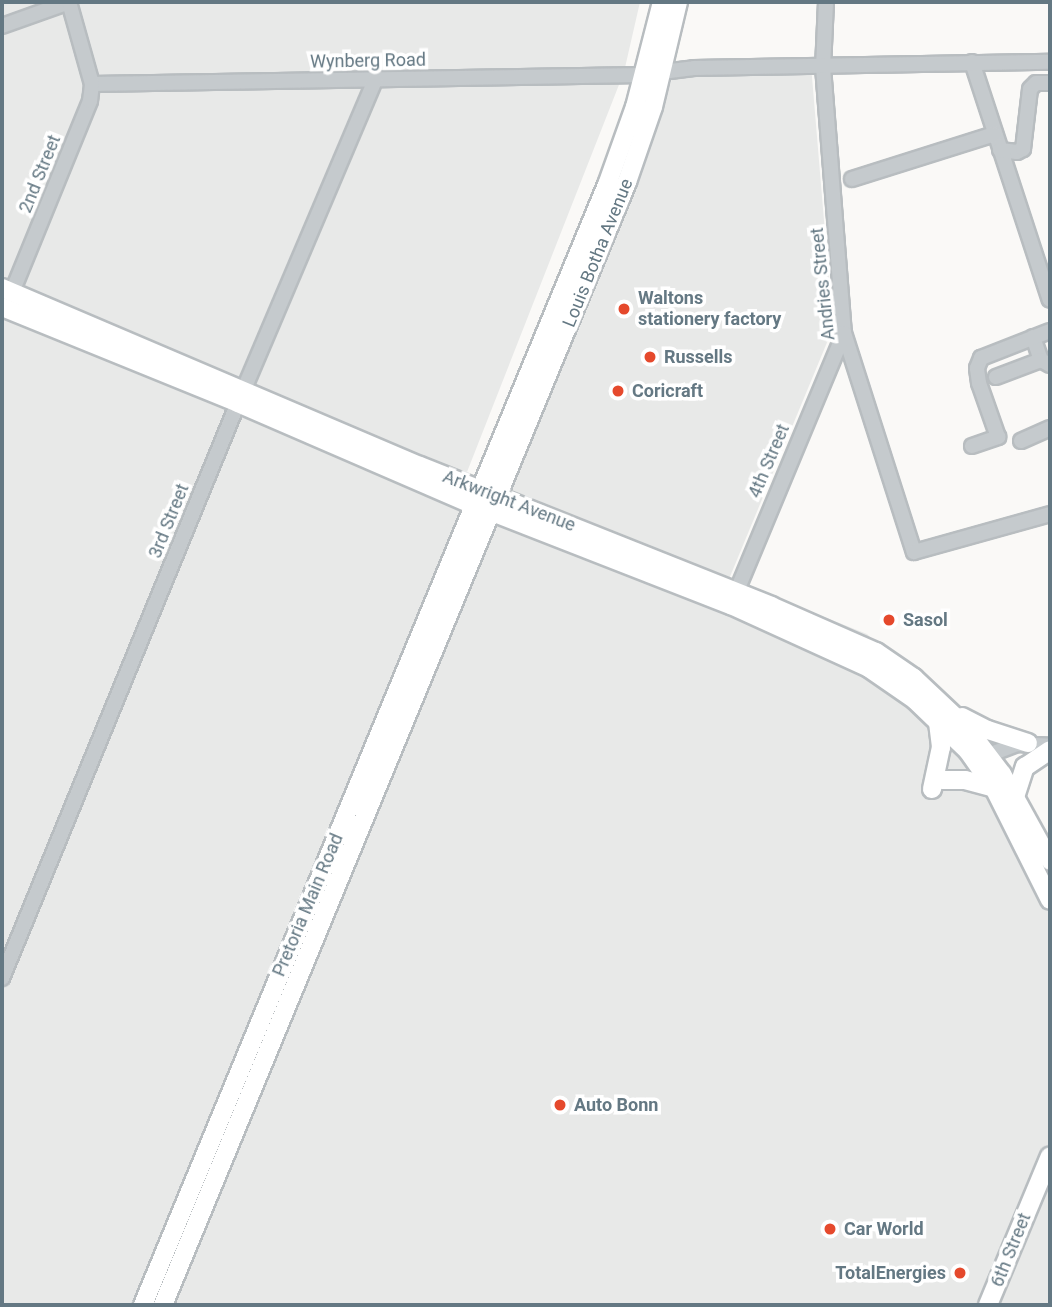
<!DOCTYPE html>
<html>
<head>
<meta charset="utf-8">
<style>
  body { margin:0 }
  #map { position:relative; width:1052px; height:1307px; overflow:hidden; background:#faf9f7; font-family:Roboto,sans-serif }
  div>[style] { position:absolute }
  .built>* { inset:0; background:#e8e9e8 }
  .roads { filter:drop-shadow(2px 0 #b8bdc0) drop-shadow(-2px 0 #b8bdc0) drop-shadow(0 2px #b8bdc0) drop-shadow(0 -2px #b8bdc0) }
  .minor>* { height:14px; margin:-7px; padding:0 7px; transform-origin:7px; border-radius:7px; background:#c5cacd }
  .major>* { height:18px; margin:-9px; padding:0 9px; transform-origin:9px; border-radius:9px; background:#fff }
  .dots>* { width:19px; height:19px; translate:-50% -50%; box-sizing:border-box; border:4px solid #fff; border-radius:50% }
  span { translate:-50% -50%; white-space:nowrap; text-align:center; line-height:1.15; -webkit-text-stroke:7px #fff; paint-order:stroke }
  .street-label { font-size:18px; color:#647883 }
  .poi-label { font-size:18px; color:#647883; font-weight:700 }
  .left { translate:0 -50%; text-align:left }
  .right { translate:-100% -50%; text-align:right }
  .frame { position:absolute; inset:0; border:4px solid #647883; pointer-events:none }
</style>
</head>
<body>
<div id="map">
  <div class="built">
    <i style="clip-path:polygon(2px 2px,640px 2px,624px 72px,467px 472px,511px 491px,673px 77px,811px 65px,833px 328px,729px 579px,867px 634px,978px 743px,1050px 916px,1050px 1305px,2px 1305px)"></i>
  </div>
  <div class="roads">
    <div class="minor">
      <i style="left:826px;top:2px;width:65px;rotate:92.6deg"></i>
      <i style="left:823px;top:67px;width:267px;rotate:85.5deg"></i>
      <i style="left:844px;top:333px;width:230px;rotate:72.3deg"></i>
      <i style="left:914px;top:552px;width:141px;rotate:-15.6deg"></i>
      <i style="left:2px;top:26px;width:71px;rotate:-19.7deg"></i>
      <i style="left:972px;top:62px;width:250px;rotate:71.9deg"></i>
      <i style="left:662px;top:72px;width:32px;rotate:-7deg"></i>
      <i style="left:694px;top:68px;width:356px;rotate:-1deg"></i>
      <i style="left:92px;top:84px;width:552px;rotate:-0.93deg"></i>
      <i style="left:1000px;top:150px;width:17px;rotate:7deg"></i>
      <i style="left:1017px;top:152px;width:7px;rotate:-27deg"></i>
      <i style="left:1023px;top:149px;width:60px;rotate:-83.3deg"></i>
      <i style="left:1030px;top:89px;width:8px;rotate:-45deg"></i>
      <i style="left:1036px;top:83px;width:14px"></i>
      <i style="left:852px;top:179px;width:150px;rotate:-17.5deg"></i>
      <i style="left:8px;top:302px;width:217px;rotate:-67.8deg"></i>
      <i style="left:90px;top:101px;width:17px;rotate:-83deg"></i>
      <i style="left:92px;top:84px;width:85px;rotate:-105.7deg"></i>
      <i style="left:1033px;top:337px;width:24px;rotate:71deg"></i>
      <i style="left:1041px;top:360px;width:10px;rotate:29deg"></i>
      <i style="left:996px;top:377px;width:48px;rotate:-20.7deg"></i>
      <i style="left:1021px;top:441px;width:32px;rotate:-24deg"></i>
      <i style="left:972px;top:446px;width:28px;rotate:-19deg"></i>
      <i style="left:998px;top:437px;width:57px;rotate:-109.4deg"></i>
      <i style="left:979px;top:383px;width:15px;rotate:-98deg"></i>
      <i style="left:977px;top:368px;width:11px;rotate:-68deg"></i>
      <i style="left:981px;top:358px;width:74px;rotate:-21.4deg"></i>
      <i style="left:733px;top:600px;width:289px;rotate:-67.4deg"></i>
      <i style="left:978px;top:759px;width:42px;rotate:-21deg"></i>
      <i style="left:1017px;top:744px;width:33px;rotate:3deg"></i>
      <i style="left:2px;top:978px;width:622px;rotate:-67.69deg"></i>
      <i style="left:238px;top:403px;width:351px;rotate:-67deg"></i>
    </div>
    <div class="major">
      <i style="left:2px;top:288px;width:454px;rotate:23.1deg"></i>
      <i style="left:420px;top:466px;width:378px;rotate:21.7deg"></i>
      <i style="left:771px;top:606px;width:115px;rotate:23.7deg"></i>
      <i style="left:876px;top:652px;width:46px;rotate:34.4deg"></i>
      <i style="left:914px;top:678px;width:73px;rotate:43.3deg"></i>
      <i style="left:967px;top:728px;width:58px;rotate:52.7deg"></i>
      <i style="left:1002px;top:774px;width:99px;rotate:61.1deg"></i>
      <i style="left:2px;top:307px;width:255px;rotate:22.1deg"></i>
      <i style="left:238px;top:403px;width:257px;rotate:23.4deg"></i>
      <i style="left:474px;top:505px;width:276px;rotate:21.3deg"></i>
      <i style="left:731px;top:605px;width:152px;rotate:24.5deg"></i>
      <i style="left:869px;top:668px;width:56px;rotate:34.8deg"></i>
      <i style="left:915px;top:700px;width:74px;rotate:43.9deg"></i>
      <i style="left:968px;top:751px;width:45px;rotate:54.9deg"></i>
      <i style="left:994px;top:788px;width:125px;rotate:63.4deg"></i>
      <i style="left:962px;top:717px;width:29px;rotate:27deg"></i>
      <i style="left:988px;top:730px;width:42px;rotate:18deg"></i>
      <i style="left:942px;top:780px;width:23px"></i>
      <i style="left:965px;top:780px;width:30px;rotate:15deg"></i>
      <i style="left:932px;top:789px;width:43px;rotate:-77.9deg"></i>
      <i style="left:941px;top:747px;width:26px;rotate:-97deg"></i>
      <i style="left:1015px;top:797px;width:32px;rotate:-72deg"></i>
      <i style="left:1025px;top:767px;width:30px;rotate:-34deg"></i>
      <i style="left:143px;top:1305px;width:1212px;rotate:-67.5deg"></i>
      <i style="left:607px;top:185px;width:83px;rotate:-70.3deg"></i>
      <i style="left:635px;top:107px;width:108px;rotate:-75.6deg"></i>
      <i style="left:163px;top:1305px;width:1215px;rotate:-67.55deg"></i>
      <i style="left:627px;top:182px;width:79px;rotate:-70.9deg"></i>
      <i style="left:653px;top:107px;width:108px;rotate:-76.6deg"></i>
      <i style="left:988px;top:1305px;width:161px;rotate:-67.4deg"></i>
    </div>
  </div>
  <div class="dots">
    <i style="left:624px;top:309px;background:#e5492c"></i>
    <i style="left:650px;top:357px;background:#e5492c"></i>
    <i style="left:618px;top:391px;background:#e5492c"></i>
    <i style="left:889px;top:620px;background:#e5492c"></i>
    <i style="left:560px;top:1105px;background:#e5492c"></i>
    <i style="left:830px;top:1229px;background:#e5492c"></i>
    <i style="left:960px;top:1273px;background:#e5492c"></i>
  </div>
  <div class="street-label">
    <span style="left:368px;top:61px;rotate:-1deg">Wynberg Road</span>
    <span style="left:40px;top:174px;rotate:-68deg">2nd Street</span>
    <span style="left:598px;top:253px;rotate:-68deg">Louis Botha Avenue</span>
    <span style="left:823px;top:284px;rotate:-96deg">Andries Street</span>
    <span style="left:769px;top:461px;rotate:-67deg">4th Street</span>
    <span style="left:509px;top:501px;rotate:21deg">Arkwright Avenue</span>
    <span style="left:169px;top:521px;rotate:-68deg">3rd Street</span>
    <span style="left:308px;top:905px;rotate:-67deg">Pretoria Main Road</span>
    <span style="left:1011px;top:1250px;rotate:-68deg">6th Street</span>
  </div>
  <div class="poi-label">
    <span class="left" style="left:638px;top:309px">Waltons<br>stationery factory</span>
    <span class="left" style="left:664px;top:357px">Russells</span>
    <span class="left" style="left:632px;top:391px">Coricraft</span>
    <span class="left" style="left:903px;top:620px">Sasol</span>
    <span class="left" style="left:574px;top:1105px">Auto Bonn</span>
    <span class="left" style="left:844px;top:1229px">Car World</span>
    <span class="right" style="left:946px;top:1273px">TotalEnergies</span>
  </div>
  <div class="frame"></div>
</div>
</body>
</html>
